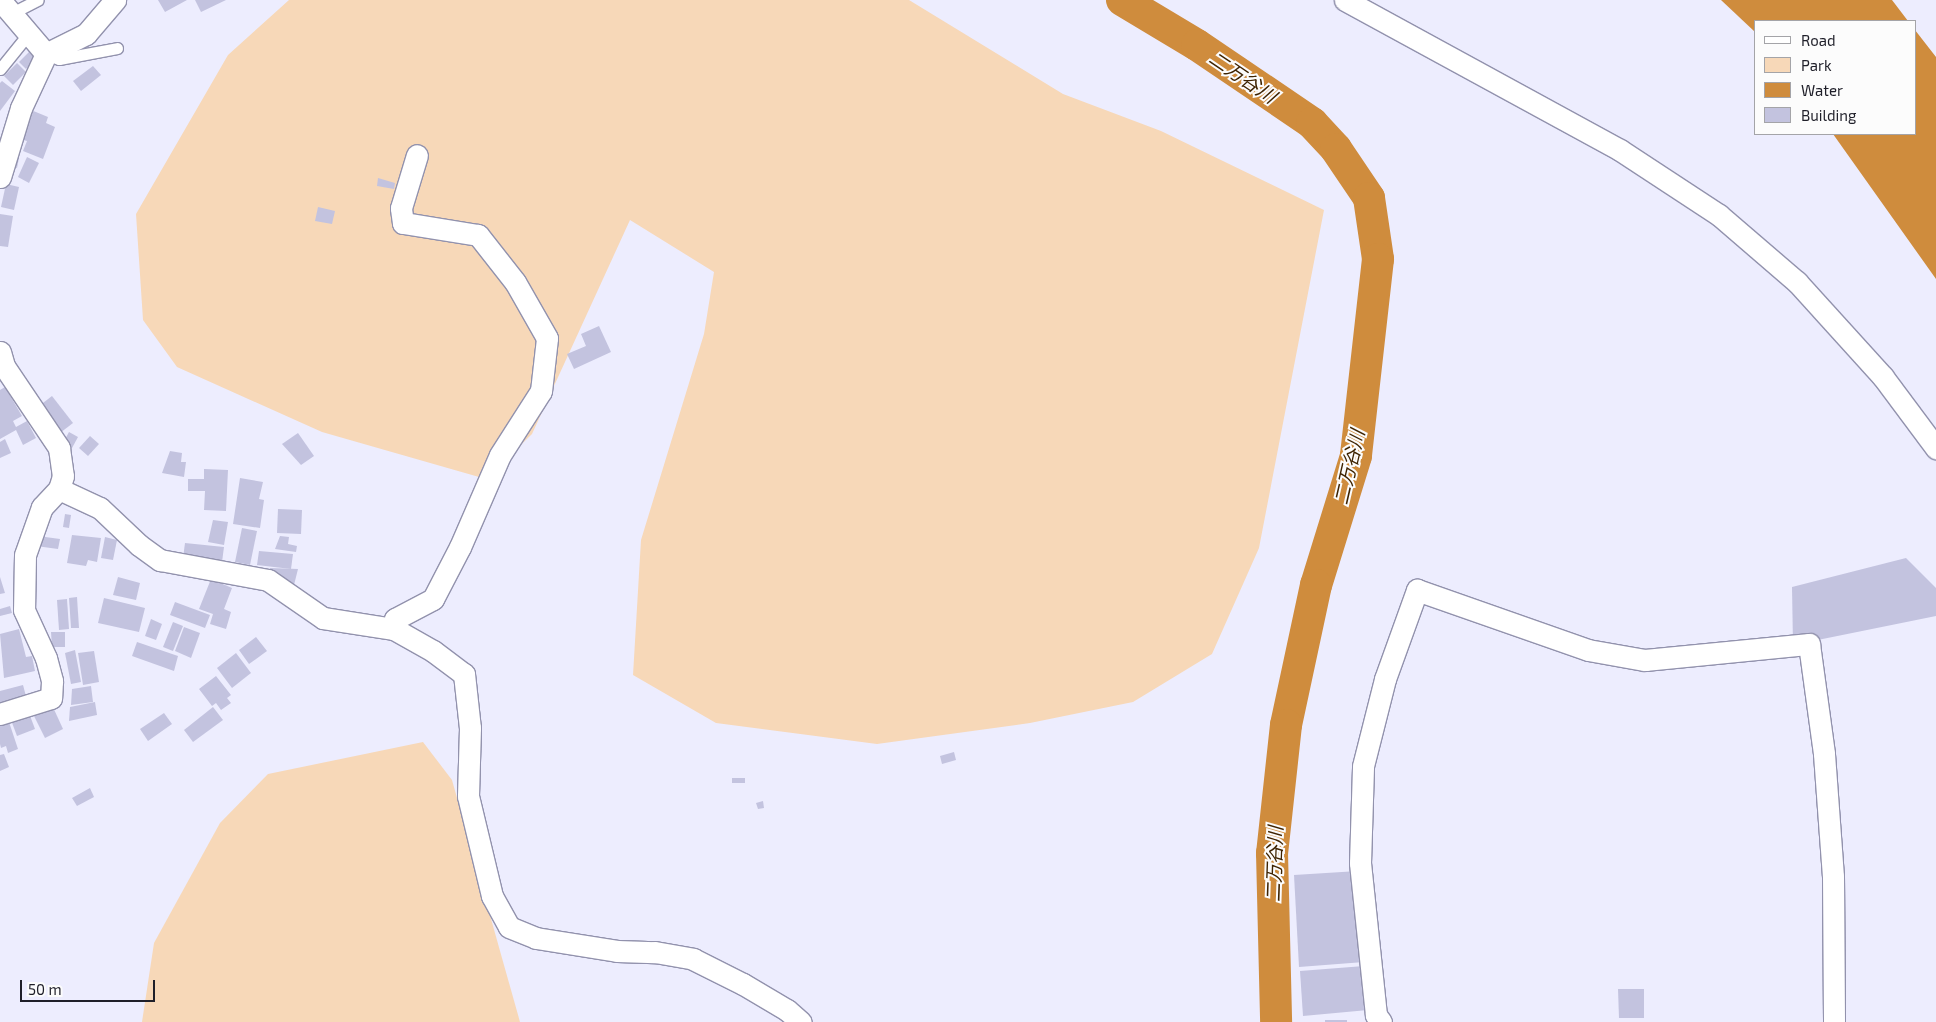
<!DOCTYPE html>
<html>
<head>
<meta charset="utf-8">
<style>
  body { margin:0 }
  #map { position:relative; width:1936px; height:1022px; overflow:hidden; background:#ededfe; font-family:"Exo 2","Noto Sans JP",sans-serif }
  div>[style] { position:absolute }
  .green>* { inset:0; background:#f7d8b8 }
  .water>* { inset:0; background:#cf8c3d }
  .river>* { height:32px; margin:-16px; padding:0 16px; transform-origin:16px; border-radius:16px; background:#cf8c3d }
  .building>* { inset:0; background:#c3c3df }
  .roads { filter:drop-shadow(1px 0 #9292ad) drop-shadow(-1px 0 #9292ad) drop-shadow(0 1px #9292ad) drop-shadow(0 -1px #9292ad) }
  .service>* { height:11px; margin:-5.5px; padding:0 5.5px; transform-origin:5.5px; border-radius:5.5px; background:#fff }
  .minor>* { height:21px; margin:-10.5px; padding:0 10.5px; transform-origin:10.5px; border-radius:10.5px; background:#fff }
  span { translate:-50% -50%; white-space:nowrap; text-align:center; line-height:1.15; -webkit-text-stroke:4px #fcfcfc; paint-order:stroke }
  .water-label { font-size:19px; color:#3e2301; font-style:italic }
  .legend { position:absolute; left:1754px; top:20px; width:162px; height:115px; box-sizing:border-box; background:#fcfcfc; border:1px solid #a4a4a8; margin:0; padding:6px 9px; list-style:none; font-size:15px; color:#1f1f29 }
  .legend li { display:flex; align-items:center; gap:10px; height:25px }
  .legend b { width:25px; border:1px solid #a4a4a8 }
  .scale { position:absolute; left:20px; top:980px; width:135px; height:22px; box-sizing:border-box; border:2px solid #1f1f29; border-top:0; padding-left:6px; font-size:15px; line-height:18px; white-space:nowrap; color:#1f1f29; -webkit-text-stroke:4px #fcfcfc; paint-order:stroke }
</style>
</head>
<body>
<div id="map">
  <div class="green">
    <i style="clip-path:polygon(289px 0,909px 0,1063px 94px,1161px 131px,1324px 210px,1259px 548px,1212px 654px,1133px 702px,1030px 723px,877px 744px,716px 723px,633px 675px,641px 540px,704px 334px,714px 272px,630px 220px,532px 434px,486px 479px,322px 432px,177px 367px,143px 320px,136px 214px,228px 55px)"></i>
    <i style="clip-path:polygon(423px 742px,452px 780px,520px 1022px,142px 1022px,154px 943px,220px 823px,268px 774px)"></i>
  </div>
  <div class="water">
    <i style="clip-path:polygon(1721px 0,1892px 0,1908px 21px,1755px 21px,1755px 32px)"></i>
    <i style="clip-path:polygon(1915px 30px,1936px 57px,1936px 279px,1833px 134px,1915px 134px)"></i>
  </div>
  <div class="river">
    <i style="left:1122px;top:0;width:87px;rotate:31deg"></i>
    <i style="left:1197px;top:45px;width:139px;rotate:34.1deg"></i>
    <i style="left:1312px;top:123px;width:35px;rotate:47deg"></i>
    <i style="left:1336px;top:149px;width:59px;rotate:56deg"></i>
    <i style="left:1369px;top:198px;width:62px;rotate:81.6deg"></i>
    <i style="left:1378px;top:259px;width:198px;rotate:96.4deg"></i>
    <i style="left:1356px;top:456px;width:135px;rotate:107.2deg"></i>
    <i style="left:1316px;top:585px;width:143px;rotate:102.1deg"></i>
    <i style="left:1286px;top:725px;width:129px;rotate:96.2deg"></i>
    <i style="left:1272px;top:853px;width:169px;rotate:88.6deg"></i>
  </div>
  <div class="building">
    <i style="clip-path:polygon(158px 0,187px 0,165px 12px)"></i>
    <i style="clip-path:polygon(195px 0,226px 0,201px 12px)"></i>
    <i style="clip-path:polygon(29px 52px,36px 59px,26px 69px,19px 62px)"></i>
    <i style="clip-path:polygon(17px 63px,26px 72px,13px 85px,4px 76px)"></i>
    <i style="clip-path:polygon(93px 66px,101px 75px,81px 91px,73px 81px)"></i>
    <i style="clip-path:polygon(2px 81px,15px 91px,0 111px,0 83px)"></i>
    <i style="clip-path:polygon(31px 110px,48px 117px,46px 123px,55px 127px,43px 159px,23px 151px,27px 141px,20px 139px)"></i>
    <i style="clip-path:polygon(12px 156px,19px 158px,17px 168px,10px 166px)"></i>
    <i style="clip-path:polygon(27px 157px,39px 163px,29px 183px,18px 177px)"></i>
    <i style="clip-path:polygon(378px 178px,395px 183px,394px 189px,377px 186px)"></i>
    <i style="clip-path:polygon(6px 184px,19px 187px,14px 210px,1px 207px)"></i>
    <i style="clip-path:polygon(318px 207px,335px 211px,332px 224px,315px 221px)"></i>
    <i style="clip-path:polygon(0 214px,13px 216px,8px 247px,0 246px)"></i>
    <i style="clip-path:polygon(599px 326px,611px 352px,574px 369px,567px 354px,586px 346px,581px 334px)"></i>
    <i style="clip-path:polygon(5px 387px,22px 416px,13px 421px,16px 427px,27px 421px,36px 438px,23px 445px,16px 430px,0 439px,0 390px)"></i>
    <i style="clip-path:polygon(52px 396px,73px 423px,60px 433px,39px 406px)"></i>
    <i style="clip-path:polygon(69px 432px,78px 437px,72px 448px,63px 443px)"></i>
    <i style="clip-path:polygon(298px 433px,314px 456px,301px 465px,282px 444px)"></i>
    <i style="clip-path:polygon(90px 436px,99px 444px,88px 456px,79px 448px)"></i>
    <i style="clip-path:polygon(5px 439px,11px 453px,0 458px,0 442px)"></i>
    <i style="clip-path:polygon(170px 451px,182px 453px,181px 462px,186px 462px,184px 477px,162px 473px)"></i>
    <i style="clip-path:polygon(204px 469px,228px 470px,226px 511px,204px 510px,205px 491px,188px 491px,188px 479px,204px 479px)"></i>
    <i style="clip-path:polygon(240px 478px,263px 482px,259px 499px,264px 500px,260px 528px,233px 524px)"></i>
    <i style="clip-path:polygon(278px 509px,302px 510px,301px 534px,277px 533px)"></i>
    <i style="clip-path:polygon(65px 514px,71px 515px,69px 528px,63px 527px)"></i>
    <i style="clip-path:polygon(213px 520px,228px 522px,224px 545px,208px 542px)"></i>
    <i style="clip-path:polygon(242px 528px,257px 531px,250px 565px,235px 562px)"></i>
    <i style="clip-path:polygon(72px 535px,101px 538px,97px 562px,88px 560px,86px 566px,67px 563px)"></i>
    <i style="clip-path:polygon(38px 536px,60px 539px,58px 549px,36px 546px)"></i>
    <i style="clip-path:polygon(280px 536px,289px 537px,288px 544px,297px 546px,296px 552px,275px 549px)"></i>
    <i style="clip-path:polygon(105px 537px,117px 540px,113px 560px,101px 558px)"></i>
    <i style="clip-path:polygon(185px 543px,224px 547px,222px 562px,183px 558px)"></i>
    <i style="clip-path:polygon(259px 551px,293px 554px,291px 569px,257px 565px)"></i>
    <i style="clip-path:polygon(1906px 558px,1936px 588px,1936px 616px,1793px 645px,1792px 587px)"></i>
    <i style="clip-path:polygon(270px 568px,298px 569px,294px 585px,268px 579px)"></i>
    <i style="clip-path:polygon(0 577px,5px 593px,0 594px)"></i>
    <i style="clip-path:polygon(118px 577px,140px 583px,136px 600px,113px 595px)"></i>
    <i style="clip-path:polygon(211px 579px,232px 588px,224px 609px,231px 612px,226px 629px,210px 624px,213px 614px,199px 609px)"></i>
    <i style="clip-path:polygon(77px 597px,79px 628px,71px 628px,69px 598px)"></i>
    <i style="clip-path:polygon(104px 598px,145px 608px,139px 632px,98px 623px)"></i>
    <i style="clip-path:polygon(67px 599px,69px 629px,59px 630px,57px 600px)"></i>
    <i style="clip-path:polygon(175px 602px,210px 615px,205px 628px,170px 615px)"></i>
    <i style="clip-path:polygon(10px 606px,12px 613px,0 616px,0 609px)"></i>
    <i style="clip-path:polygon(151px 619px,162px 624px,156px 640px,145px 636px)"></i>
    <i style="clip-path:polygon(173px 622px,183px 626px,173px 651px,163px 647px)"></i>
    <i style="clip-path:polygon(184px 627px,200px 633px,191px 658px,175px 651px)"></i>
    <i style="clip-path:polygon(19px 629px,26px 657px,32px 656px,35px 671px,4px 678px,0 634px)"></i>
    <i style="clip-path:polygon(51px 632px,65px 632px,65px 647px,52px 647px)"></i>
    <i style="clip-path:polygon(256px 637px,267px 651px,249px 664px,239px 650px)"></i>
    <i style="clip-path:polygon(137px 642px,178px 656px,174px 671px,132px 656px)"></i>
    <i style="clip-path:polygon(75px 650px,81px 682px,71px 684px,65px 653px)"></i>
    <i style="clip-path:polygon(94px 651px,99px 682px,83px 685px,78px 653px)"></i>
    <i style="clip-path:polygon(236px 653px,251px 673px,232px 688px,217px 668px)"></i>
    <i style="clip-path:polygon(216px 676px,231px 695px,227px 698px,231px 703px,221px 710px,216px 703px,212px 706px,199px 689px)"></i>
    <i style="clip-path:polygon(23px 685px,27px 700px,0 706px,0 691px)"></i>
    <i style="clip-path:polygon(91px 686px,93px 702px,71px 705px,72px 689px)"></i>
    <i style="clip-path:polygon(95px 702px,97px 715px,69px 721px,70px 707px)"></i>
    <i style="clip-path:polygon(52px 705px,63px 729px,45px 738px,33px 714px)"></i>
    <i style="clip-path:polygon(213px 707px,223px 720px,193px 742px,184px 730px)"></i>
    <i style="clip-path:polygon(29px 713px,35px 729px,17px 736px,11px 720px)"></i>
    <i style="clip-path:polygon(164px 713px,172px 724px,148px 741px,140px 729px)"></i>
    <i style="clip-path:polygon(8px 719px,18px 749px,8px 753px,6px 746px,1px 748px,0 744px,0 722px)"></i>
    <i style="clip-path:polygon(954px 752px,956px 760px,942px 764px,940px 756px)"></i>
    <i style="clip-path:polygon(4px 754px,9px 767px,0 771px,0 755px)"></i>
    <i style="clip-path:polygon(732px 778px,745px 778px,745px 783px,732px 783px)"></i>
    <i style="clip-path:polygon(90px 788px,94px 797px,77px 806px,72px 798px)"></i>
    <i style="clip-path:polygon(763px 801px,764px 808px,758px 809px,756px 803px)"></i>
    <i style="clip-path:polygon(1358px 871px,1364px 962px,1299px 967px,1294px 875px)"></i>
    <i style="clip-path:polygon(1364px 966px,1368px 1010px,1303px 1016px,1300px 971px)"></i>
    <i style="clip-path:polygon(1618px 989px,1644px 989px,1644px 1018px,1619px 1018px)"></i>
    <i style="clip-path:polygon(1325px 1020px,1347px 1020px,1347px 1022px,1325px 1022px)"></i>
  </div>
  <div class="roads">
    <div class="service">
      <i style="left:10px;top:14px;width:31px;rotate:-27deg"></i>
      <i style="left:46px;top:54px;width:14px;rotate:21deg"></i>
      <i style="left:59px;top:59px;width:59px;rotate:-10.7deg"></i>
      <i style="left:0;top:69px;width:46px;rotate:-51.1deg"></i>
    </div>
    <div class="minor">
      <i style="left:0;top:0;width:71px;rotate:49.6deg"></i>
      <i style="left:46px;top:54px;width:60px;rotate:114.8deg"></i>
      <i style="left:21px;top:108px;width:72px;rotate:106.9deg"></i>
      <i style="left:1345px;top:0;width:313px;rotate:28.6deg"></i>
      <i style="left:1620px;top:150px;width:118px;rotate:33.3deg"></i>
      <i style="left:1719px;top:215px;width:103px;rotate:40.7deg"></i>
      <i style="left:1797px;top:282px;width:128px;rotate:47.8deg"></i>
      <i style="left:1883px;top:377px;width:89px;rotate:53.3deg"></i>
      <i style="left:46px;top:54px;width:45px;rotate:-26.6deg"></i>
      <i style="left:86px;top:34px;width:45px;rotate:-49.5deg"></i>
      <i style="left:0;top:352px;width:15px;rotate:74deg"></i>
      <i style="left:4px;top:366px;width:99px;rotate:56.1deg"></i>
      <i style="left:59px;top:448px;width:28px;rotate:82deg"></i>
      <i style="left:63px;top:476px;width:14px;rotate:107deg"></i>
      <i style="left:59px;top:489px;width:25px;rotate:133deg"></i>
      <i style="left:42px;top:507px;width:51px;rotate:109.5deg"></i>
      <i style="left:25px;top:555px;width:55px;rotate:91deg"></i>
      <i style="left:24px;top:610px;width:53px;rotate:65.4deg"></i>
      <i style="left:46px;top:658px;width:24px;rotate:75deg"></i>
      <i style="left:52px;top:681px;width:17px;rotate:93deg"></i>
      <i style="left:51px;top:698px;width:53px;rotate:162.6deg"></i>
      <i style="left:59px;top:489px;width:45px;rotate:24.9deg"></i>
      <i style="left:100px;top:508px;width:54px;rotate:43.5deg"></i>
      <i style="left:139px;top:545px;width:26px;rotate:36deg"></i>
      <i style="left:160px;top:560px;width:110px;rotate:10.5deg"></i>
      <i style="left:268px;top:580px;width:67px;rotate:34.6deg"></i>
      <i style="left:323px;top:618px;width:72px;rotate:8.8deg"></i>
      <i style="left:394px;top:629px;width:45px;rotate:29.4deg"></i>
      <i style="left:433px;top:651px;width:39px;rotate:37deg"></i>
      <i style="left:464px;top:674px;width:54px;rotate:83.7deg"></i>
      <i style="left:470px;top:728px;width:68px;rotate:91.7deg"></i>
      <i style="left:468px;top:796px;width:103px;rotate:76.5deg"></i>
      <i style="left:492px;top:896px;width:35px;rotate:61deg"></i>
      <i style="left:509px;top:927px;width:29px;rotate:22deg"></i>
      <i style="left:536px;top:938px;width:82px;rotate:9.1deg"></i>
      <i style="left:617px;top:951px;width:38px;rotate:2deg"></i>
      <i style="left:655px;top:952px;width:39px;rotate:10deg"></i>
      <i style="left:693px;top:959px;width:56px;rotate:26.6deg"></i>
      <i style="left:743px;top:984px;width:51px;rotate:30.6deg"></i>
      <i style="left:787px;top:1010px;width:18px;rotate:41deg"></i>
      <i style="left:394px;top:629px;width:10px;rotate:-84deg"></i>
      <i style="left:395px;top:619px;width:43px;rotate:-27.8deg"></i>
      <i style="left:433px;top:599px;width:59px;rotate:-62.6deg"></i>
      <i style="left:460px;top:547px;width:100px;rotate:-66.5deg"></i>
      <i style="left:500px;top:455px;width:76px;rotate:-57.4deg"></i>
      <i style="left:541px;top:391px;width:53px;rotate:-83.5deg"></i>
      <i style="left:547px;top:338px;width:64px;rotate:-119.7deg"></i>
      <i style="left:515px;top:282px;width:60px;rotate:-128.2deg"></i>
      <i style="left:478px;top:235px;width:76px;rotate:-170.9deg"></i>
      <i style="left:403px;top:223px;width:15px;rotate:-98deg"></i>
      <i style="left:401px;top:208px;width:55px;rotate:-73.2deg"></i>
      <i style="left:1381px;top:1022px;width:9px;rotate:-126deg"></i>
      <i style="left:1376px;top:1015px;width:153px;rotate:-96deg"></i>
      <i style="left:1360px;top:863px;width:97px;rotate:-88.2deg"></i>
      <i style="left:1363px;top:766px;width:90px;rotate:-75.8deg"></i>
      <i style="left:1385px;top:679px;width:95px;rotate:-70.2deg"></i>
      <i style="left:1417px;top:590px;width:181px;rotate:19.3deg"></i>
      <i style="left:1588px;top:650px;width:58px;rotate:10deg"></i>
      <i style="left:1645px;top:660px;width:165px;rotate:-5.6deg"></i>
      <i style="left:1809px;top:644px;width:111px;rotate:82.2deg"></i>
      <i style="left:1824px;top:754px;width:122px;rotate:85.8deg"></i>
      <i style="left:1833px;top:876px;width:146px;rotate:89.6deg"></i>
    </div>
  </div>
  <div class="water-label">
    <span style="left:1243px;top:77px;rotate:34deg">二万谷川</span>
    <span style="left:1349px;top:467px;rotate:-77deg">二万谷川</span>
    <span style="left:1274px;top:864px;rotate:-88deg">二万谷川</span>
  </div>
  <ul class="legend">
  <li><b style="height:6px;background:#fff"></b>Road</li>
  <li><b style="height:14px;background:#f7d8b8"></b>Park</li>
  <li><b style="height:14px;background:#cf8c3d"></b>Water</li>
  <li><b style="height:14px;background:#c3c3df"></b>Building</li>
  </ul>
  <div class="scale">50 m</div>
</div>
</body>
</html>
